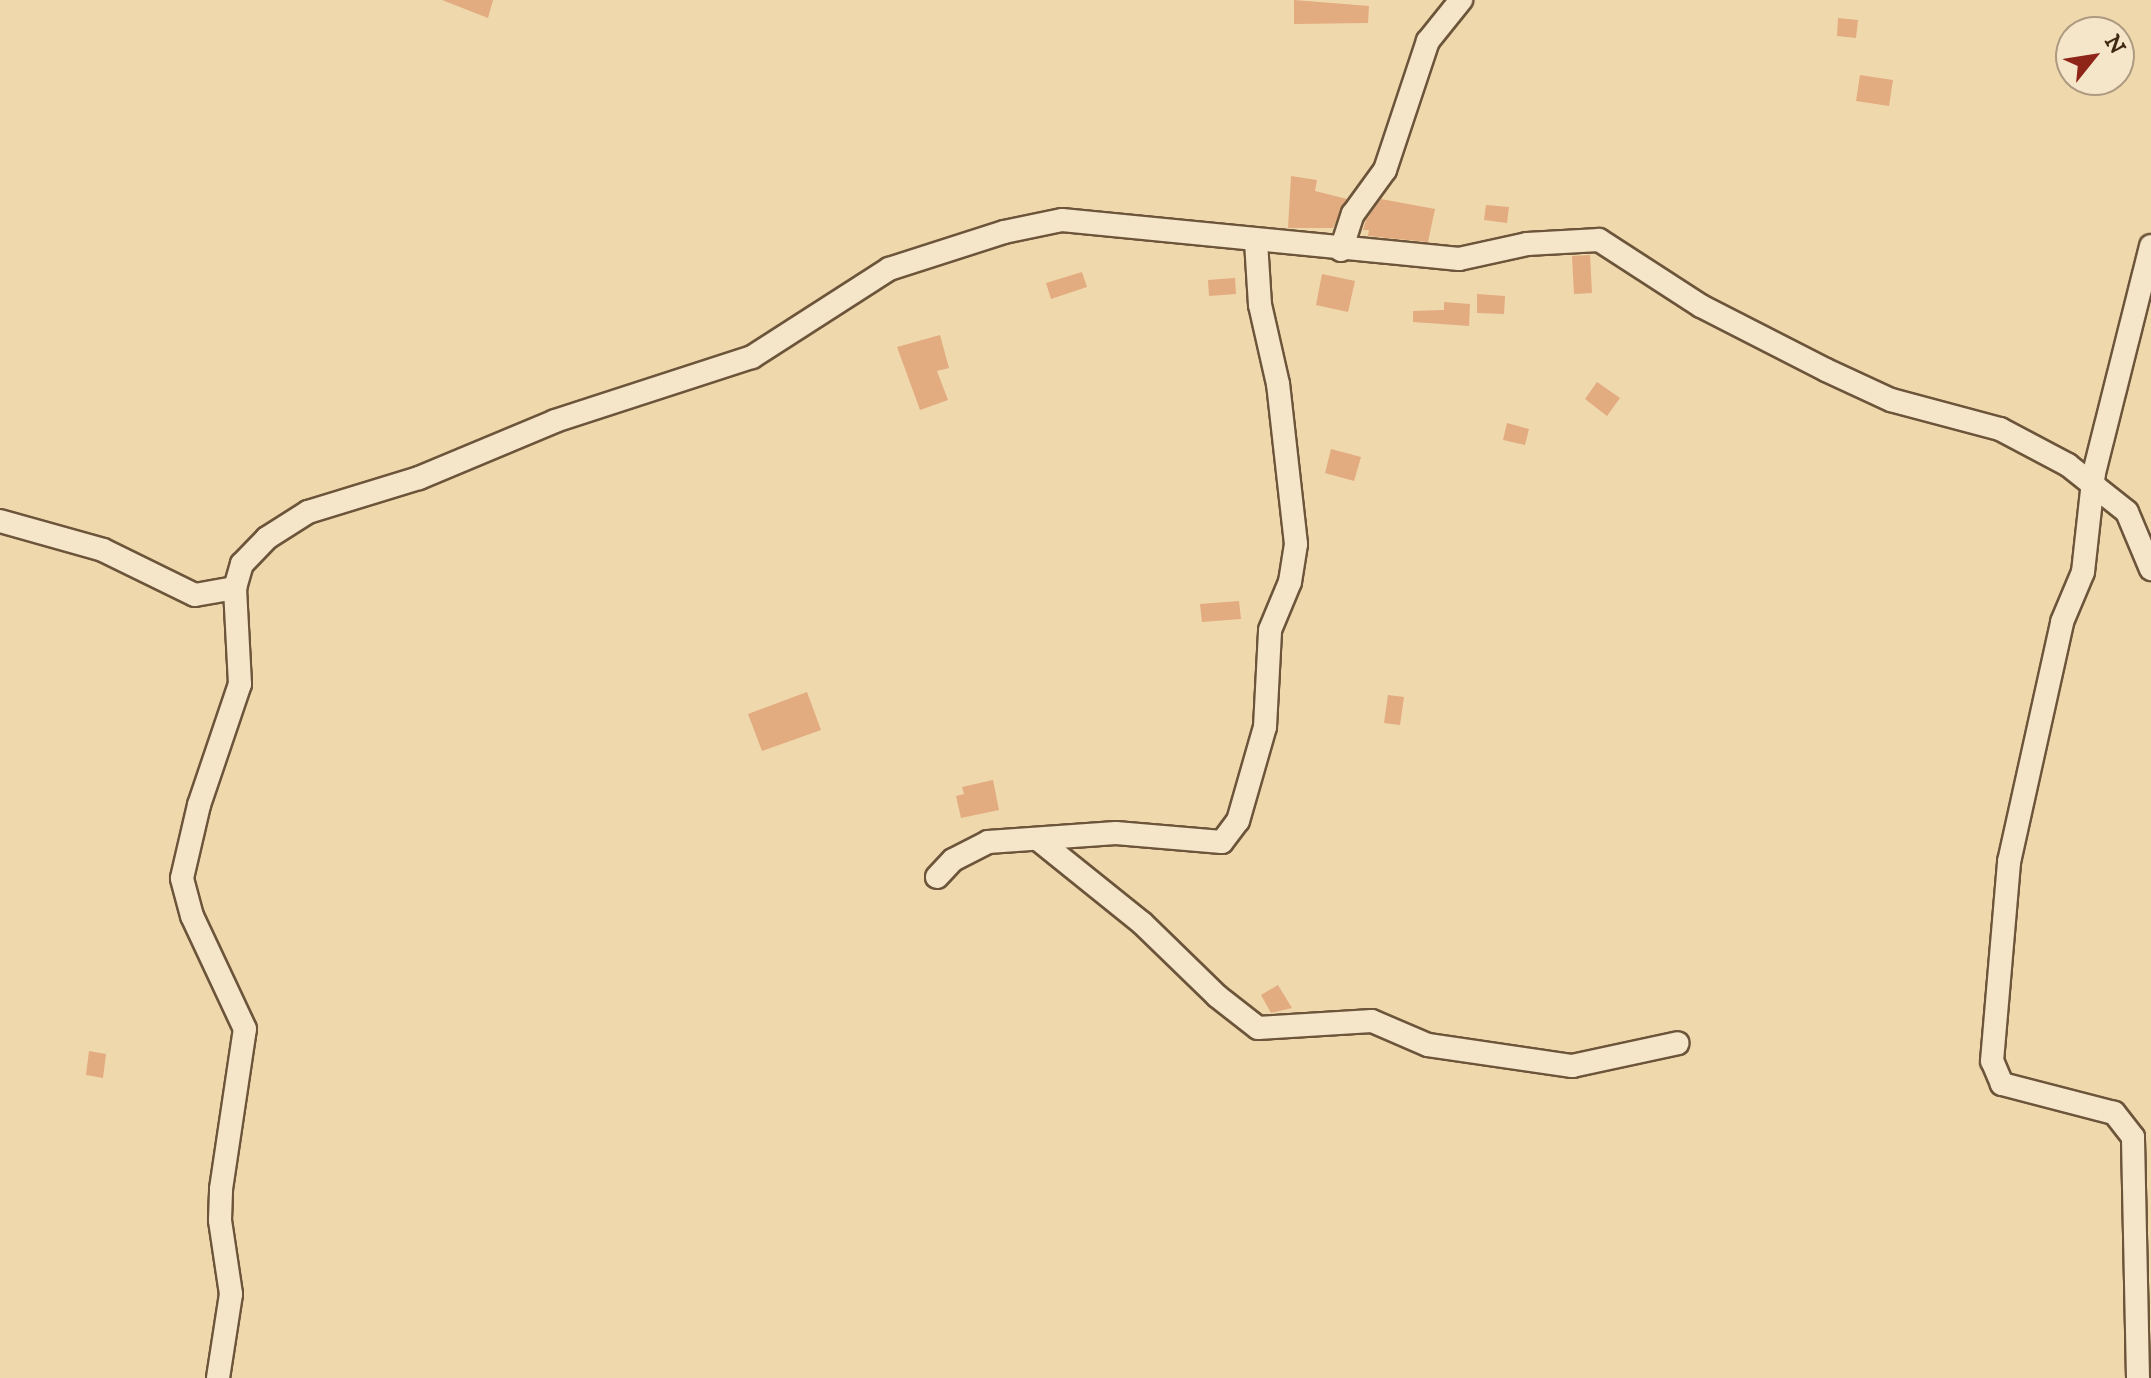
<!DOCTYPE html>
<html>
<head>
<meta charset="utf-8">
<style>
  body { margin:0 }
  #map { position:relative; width:2151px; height:1378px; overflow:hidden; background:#f0d8ad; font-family:"IM FELL DW Pica",serif }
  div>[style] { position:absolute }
  .building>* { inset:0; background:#e2ab80 }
  .roads { filter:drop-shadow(2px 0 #6c553a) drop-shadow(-2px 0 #6c553a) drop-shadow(0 2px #6c553a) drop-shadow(0 -2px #6c553a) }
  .street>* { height:22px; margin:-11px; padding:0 11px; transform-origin:11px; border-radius:11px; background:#f5e6ca }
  span { translate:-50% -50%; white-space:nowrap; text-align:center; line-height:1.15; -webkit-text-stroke:6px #f5e6ca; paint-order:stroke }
  .north { position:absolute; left:2055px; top:16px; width:80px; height:80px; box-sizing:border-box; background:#f5e6ca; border:2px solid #ad9a81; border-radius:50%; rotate:60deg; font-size:22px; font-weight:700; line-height:32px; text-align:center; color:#402913 }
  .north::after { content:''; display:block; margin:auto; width:28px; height:36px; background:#8f2418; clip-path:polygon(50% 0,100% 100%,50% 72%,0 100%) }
</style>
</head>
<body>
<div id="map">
  <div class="building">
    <i style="clip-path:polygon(442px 0,493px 0,488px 18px)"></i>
    <i style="clip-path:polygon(1294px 0,1369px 6px,1368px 23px,1294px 24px)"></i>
    <i style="clip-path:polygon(1838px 18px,1858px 20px,1856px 38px,1837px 36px)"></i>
    <i style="clip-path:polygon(1860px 75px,1893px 80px,1889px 106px,1856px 101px)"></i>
    <i style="clip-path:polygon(1291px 176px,1317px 180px,1315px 191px,1347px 199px,1333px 228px,1288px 228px)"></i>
    <i style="clip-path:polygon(1381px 199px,1435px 209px,1428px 242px,1368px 236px,1369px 230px,1363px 230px,1366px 220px)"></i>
    <i style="clip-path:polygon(1486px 205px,1509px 207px,1507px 223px,1484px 220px)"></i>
    <i style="clip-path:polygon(1590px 255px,1592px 293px,1574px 294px,1572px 256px)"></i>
    <i style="clip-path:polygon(1082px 272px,1087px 287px,1051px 299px,1046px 283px)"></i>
    <i style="clip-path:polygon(1322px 274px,1355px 281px,1348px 312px,1316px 305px)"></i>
    <i style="clip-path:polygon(1235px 278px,1236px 294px,1209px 296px,1208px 280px)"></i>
    <i style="clip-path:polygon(1477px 294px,1505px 296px,1504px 314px,1477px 313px)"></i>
    <i style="clip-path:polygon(1444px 302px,1470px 304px,1469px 326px,1413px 322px,1413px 311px,1444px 310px)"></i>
    <i style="clip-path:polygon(940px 335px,949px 368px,937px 371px,948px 400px,920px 410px,897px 347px)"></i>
    <i style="clip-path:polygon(1597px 382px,1620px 398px,1607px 416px,1585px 399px)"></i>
    <i style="clip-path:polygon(1507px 423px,1529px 429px,1525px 445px,1503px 440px)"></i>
    <i style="clip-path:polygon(1331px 449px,1361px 457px,1354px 481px,1325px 473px)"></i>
    <i style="clip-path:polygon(1239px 601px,1241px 619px,1202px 622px,1200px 604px)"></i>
    <i style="clip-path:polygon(807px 692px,821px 730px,762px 751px,748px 714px)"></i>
    <i style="clip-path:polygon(1388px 695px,1404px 697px,1400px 725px,1384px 723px)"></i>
    <i style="clip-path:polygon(993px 780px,999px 810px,961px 818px,956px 796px,964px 794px,962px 787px)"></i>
    <i style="clip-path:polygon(1278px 985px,1292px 1008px,1271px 1013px,1261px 995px)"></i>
    <i style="clip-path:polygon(89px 1051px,106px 1054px,103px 1078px,86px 1075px)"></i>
  </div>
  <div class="roads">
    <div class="street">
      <i style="left:1341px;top:250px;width:38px;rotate:-72deg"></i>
      <i style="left:1353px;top:214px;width:54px;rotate:-54deg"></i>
      <i style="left:1385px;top:170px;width:136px;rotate:-71.6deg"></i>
      <i style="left:1428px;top:41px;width:53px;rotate:-51.2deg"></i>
      <i style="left:0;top:521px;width:107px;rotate:15.7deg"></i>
      <i style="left:103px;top:550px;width:102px;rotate:26.1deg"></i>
      <i style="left:195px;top:595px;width:41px;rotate:-9.9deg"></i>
      <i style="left:1040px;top:841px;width:131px;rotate:38.8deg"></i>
      <i style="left:1142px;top:923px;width:105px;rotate:44.2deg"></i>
      <i style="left:1217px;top:996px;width:52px;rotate:38deg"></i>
      <i style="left:1258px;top:1028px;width:114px;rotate:-3.5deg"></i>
      <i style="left:1372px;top:1021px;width:61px;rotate:23.2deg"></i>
      <i style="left:1428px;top:1045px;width:146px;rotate:8.3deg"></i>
      <i style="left:1572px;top:1066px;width:108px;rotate:-12.2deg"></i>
      <i style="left:937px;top:877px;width:23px;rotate:-47deg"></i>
      <i style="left:953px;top:860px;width:39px;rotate:-27deg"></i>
      <i style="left:988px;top:842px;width:128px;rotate:-4deg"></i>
      <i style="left:1116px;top:833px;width:106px;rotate:4.9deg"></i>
      <i style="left:1222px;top:842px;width:26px;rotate:-53deg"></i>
      <i style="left:1238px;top:821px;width:98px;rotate:-74deg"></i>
      <i style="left:1265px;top:727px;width:97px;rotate:-87deg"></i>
      <i style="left:1270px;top:630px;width:52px;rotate:-67.4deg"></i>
      <i style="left:1290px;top:582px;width:38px;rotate:-81deg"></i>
      <i style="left:1296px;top:544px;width:161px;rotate:-96.4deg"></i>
      <i style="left:1278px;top:384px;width:81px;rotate:-102.8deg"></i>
      <i style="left:1260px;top:305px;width:63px;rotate:-93.6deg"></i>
      <i style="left:218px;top:1378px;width:85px;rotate:-81.2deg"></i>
      <i style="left:231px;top:1294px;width:75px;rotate:-98.5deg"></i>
      <i style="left:220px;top:1220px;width:31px;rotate:-88deg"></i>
      <i style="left:221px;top:1189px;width:162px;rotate:-81.5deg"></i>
      <i style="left:245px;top:1029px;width:125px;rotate:-115.1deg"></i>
      <i style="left:192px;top:916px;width:39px;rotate:-105deg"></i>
      <i style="left:182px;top:878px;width:75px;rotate:-76.9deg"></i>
      <i style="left:199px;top:805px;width:128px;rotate:-71.3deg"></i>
      <i style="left:240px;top:684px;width:96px;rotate:-93deg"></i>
      <i style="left:235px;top:588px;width:25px;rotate:-74deg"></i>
      <i style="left:242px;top:564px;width:36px;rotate:-46deg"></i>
      <i style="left:267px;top:538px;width:49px;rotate:-32.4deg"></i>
      <i style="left:308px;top:512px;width:116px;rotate:-17deg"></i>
      <i style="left:419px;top:478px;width:147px;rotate:-22.7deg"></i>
      <i style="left:555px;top:421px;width:207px;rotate:-18deg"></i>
      <i style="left:752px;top:357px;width:163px;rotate:-32.7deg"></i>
      <i style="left:889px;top:269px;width:121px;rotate:-17.8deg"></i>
      <i style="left:1004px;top:232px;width:59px;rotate:-11.7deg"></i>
      <i style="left:1062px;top:220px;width:399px;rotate:5.6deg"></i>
      <i style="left:1459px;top:259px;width:70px;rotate:-12.4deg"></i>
      <i style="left:1527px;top:244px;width:72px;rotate:-3.2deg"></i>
      <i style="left:1599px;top:240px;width:121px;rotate:32.9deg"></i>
      <i style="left:1701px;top:306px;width:140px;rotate:27.1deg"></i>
      <i style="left:1826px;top:370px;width:72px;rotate:24.8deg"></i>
      <i style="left:1891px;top:400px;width:113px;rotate:14.9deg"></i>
      <i style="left:2000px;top:429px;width:77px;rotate:27.9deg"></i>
      <i style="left:2068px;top:465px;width:75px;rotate:38.5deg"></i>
      <i style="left:2127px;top:512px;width:62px;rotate:67.2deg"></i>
      <i style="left:2138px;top:1378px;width:241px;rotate:-91.2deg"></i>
      <i style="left:2133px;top:1137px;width:31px;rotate:-128deg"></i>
      <i style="left:2114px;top:1113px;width:116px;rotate:-165.5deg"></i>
      <i style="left:2002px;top:1084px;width:25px;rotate:-113deg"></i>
      <i style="left:1992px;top:1061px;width:200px;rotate:-85.1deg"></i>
      <i style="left:2009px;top:862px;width:246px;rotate:-77.5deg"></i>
      <i style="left:2062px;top:622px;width:54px;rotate:-67.2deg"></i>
      <i style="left:2083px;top:572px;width:100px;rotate:-83.7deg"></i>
      <i style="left:2094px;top:473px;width:234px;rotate:-75.9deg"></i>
    </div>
  </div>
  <div class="north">N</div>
</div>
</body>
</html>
